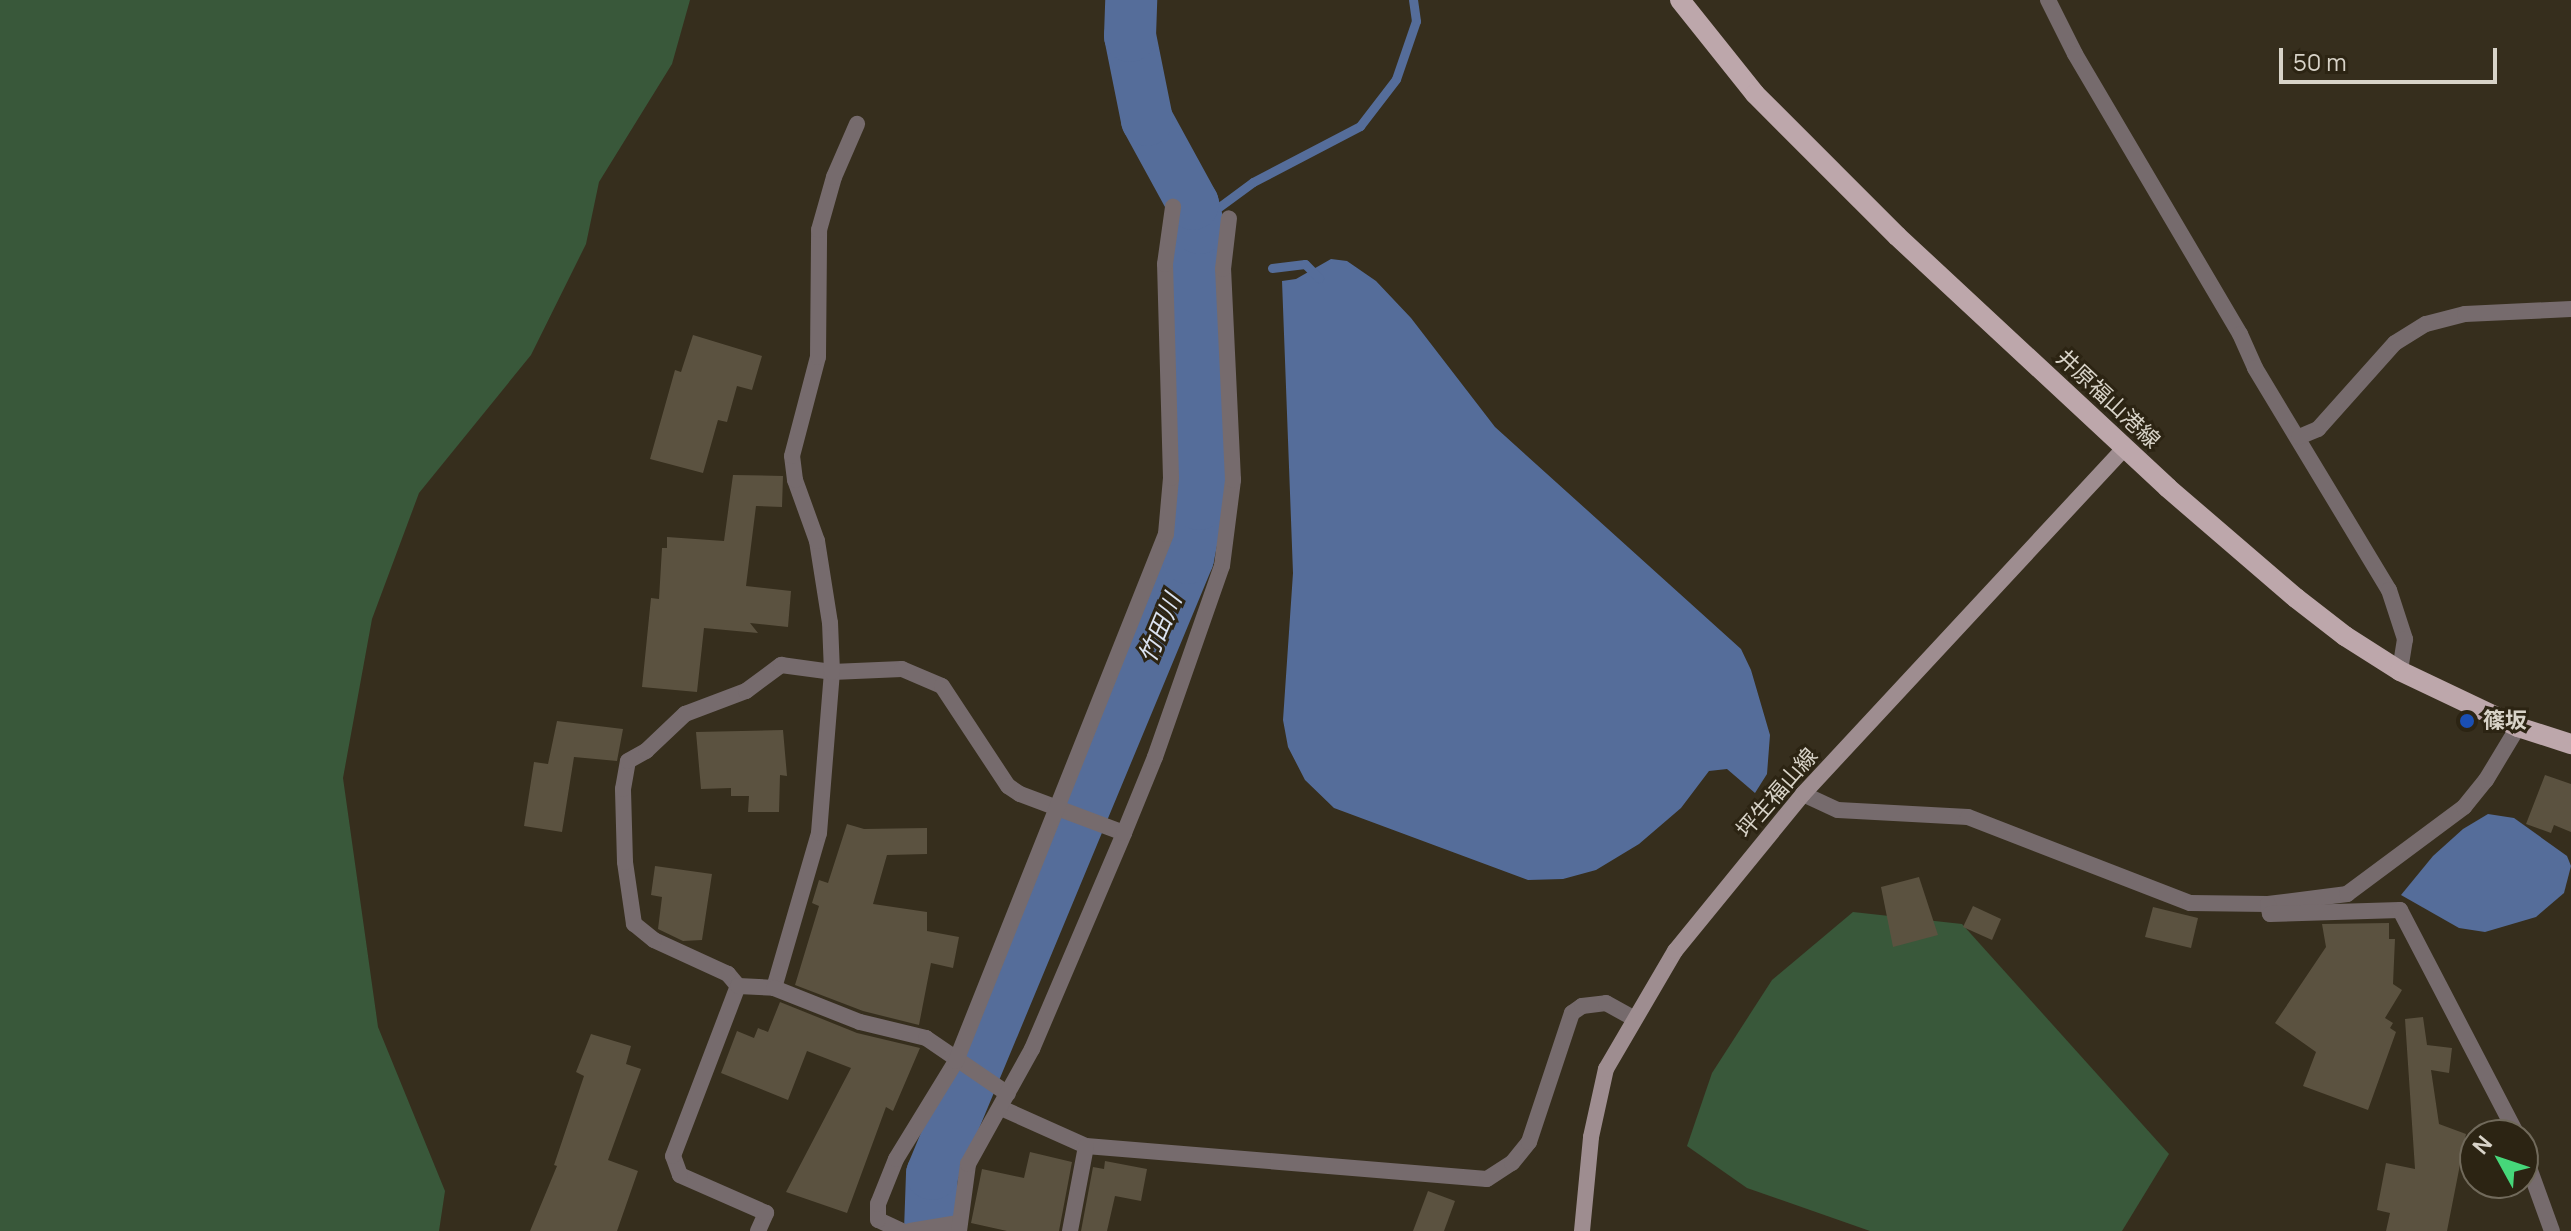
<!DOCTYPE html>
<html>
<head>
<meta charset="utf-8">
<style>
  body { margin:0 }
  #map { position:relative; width:2571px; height:1231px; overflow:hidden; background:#362e1d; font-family:Manrope,"Noto Sans JP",sans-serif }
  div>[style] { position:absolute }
  .green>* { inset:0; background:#39583a }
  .water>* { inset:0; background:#556d9a }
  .stream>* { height:9px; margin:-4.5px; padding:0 4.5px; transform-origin:4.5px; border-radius:4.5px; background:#556d9a }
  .river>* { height:52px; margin:-26px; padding:0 26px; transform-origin:26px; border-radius:26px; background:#556d9a }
  .building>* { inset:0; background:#5b5240 }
  .minor>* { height:16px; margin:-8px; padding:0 8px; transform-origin:8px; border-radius:8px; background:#766b6d }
  .secondary>* { height:16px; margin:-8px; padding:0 8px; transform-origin:8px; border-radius:8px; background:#9e8d90 }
  .primary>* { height:20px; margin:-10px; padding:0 10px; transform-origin:10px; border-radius:10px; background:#bda7ab }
  .dots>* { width:22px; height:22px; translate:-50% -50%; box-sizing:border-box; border:4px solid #2c2413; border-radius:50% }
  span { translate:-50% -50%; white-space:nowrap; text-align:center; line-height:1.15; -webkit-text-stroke:6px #2c2413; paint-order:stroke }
  .street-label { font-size:22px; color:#d8d3c8 }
  .poi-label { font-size:22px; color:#d8d3c8; font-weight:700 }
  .left { translate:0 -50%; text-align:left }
  .water-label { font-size:24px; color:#dbe3f1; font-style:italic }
  .north { position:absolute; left:2459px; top:1119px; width:80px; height:80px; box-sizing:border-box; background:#2c2413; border:2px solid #716a5b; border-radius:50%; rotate:310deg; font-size:22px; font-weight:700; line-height:32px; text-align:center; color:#d8d3c8 }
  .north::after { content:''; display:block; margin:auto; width:28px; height:36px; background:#46d77a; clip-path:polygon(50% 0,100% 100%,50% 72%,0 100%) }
  .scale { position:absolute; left:2279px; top:48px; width:218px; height:36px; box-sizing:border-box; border:4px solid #d8d3c8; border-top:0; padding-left:10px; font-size:24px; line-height:28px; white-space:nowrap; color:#d8d3c8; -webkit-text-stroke:6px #2c2413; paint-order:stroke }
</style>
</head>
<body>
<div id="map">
  <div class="green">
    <i style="clip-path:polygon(0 0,690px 0,672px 64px,599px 182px,586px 244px,531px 355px,419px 493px,372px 619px,343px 778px,378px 1027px,445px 1191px,439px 1231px,0 1231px)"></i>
    <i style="clip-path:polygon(1853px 912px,1962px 924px,2169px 1154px,2122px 1231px,1870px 1231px,1747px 1188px,1687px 1146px,1712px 1073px,1772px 980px)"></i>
  </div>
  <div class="water">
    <i style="clip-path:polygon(1331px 259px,1347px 261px,1376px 281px,1411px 318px,1495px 427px,1741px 649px,1751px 670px,1770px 735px,1767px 774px,1755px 793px,1727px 769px,1709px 771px,1681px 808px,1639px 844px,1596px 870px,1563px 879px,1528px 880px,1334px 808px,1305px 780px,1288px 747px,1283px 720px,1293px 573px,1282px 281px,1296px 279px)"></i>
    <i style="clip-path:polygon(2488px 814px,2514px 818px,2567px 856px,2571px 866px,2564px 893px,2536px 917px,2485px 932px,2459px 928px,2401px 895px,2433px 856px,2463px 829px)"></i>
  </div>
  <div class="stream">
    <i style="left:1199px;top:228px;width:24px;rotate:-48deg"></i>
    <i style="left:1215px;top:210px;width:47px;rotate:-36.4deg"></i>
    <i style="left:1253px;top:182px;width:121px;rotate:-27.6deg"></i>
    <i style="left:1360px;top:126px;width:59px;rotate:-52.5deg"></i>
    <i style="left:1396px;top:79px;width:61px;rotate:-71deg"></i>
    <i style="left:1416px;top:21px;width:21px;rotate:-98deg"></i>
    <i style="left:1272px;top:268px;width:33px;rotate:-7deg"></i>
    <i style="left:1305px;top:264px;width:20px;rotate:45deg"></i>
    <i style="left:1199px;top:280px;width:14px;rotate:-8deg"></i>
  </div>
  <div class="river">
    <i style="left:930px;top:1231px;width:57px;rotate:-88deg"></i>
    <i style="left:932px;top:1174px;width:667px;rotate:-67.43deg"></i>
    <i style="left:1188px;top:558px;width:55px;rotate:-78.5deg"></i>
    <i style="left:1199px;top:504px;width:276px;rotate:-90deg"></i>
    <i style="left:1199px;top:228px;width:25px;rotate:-104deg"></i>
    <i style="left:1193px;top:204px;width:96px;rotate:-118.7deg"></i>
    <i style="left:1147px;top:120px;width:86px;rotate:-101.4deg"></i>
    <i style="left:1130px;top:36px;width:36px;rotate:-88deg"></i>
  </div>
  <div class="building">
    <i style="clip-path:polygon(693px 335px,762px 356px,752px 390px,737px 386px,727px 422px,718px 420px,703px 473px,650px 459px,675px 370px,681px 372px)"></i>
    <i style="clip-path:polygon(733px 475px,783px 476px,782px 507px,756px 506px,746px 586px,791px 591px,788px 627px,750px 623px,758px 633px,704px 628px,697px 692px,642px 687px,651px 598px,659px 599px,662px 548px,667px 548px,667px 537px,724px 541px)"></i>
    <i style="clip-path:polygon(557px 721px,623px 729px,617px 761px,574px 757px,562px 832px,524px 826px,534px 762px,548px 764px)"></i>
    <i style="clip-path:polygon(783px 730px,787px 776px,780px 775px,779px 812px,748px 812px,749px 796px,731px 796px,731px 788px,701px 789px,696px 732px)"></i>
    <i style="clip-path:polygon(2545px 775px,2571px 784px,2571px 832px,2554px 825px,2551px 833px,2526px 824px)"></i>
    <i style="clip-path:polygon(847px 824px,864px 829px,927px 828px,927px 854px,887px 855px,873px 904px,927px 912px,927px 931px,959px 937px,953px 968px,931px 963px,919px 1025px,863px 1011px,795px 985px,819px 906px,812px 903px,819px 880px,828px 883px)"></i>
    <i style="clip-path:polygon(655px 866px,712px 874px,702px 940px,683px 941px,658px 929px,662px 897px,651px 895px)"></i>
    <i style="clip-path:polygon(1919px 877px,1938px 935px,1893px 947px,1881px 887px)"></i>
    <i style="clip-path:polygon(1973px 906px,2001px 919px,1992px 940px,1963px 927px)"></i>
    <i style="clip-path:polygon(2153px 907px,2198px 918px,2191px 948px,2145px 937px)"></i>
    <i style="clip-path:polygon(2389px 923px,2389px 939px,2395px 939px,2393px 984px,2402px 990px,2385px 1018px,2393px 1023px,2390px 1028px,2396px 1032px,2368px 1110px,2303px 1086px,2316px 1052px,2275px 1023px,2326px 947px,2322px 924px)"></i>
    <i style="clip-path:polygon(780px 1002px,857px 1033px,920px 1048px,893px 1111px,886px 1107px,847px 1213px,786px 1192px,851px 1068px,807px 1051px,788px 1100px,721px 1073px,737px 1031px,754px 1038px,758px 1028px,768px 1032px)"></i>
    <i style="clip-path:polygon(2423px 1017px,2427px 1045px,2452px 1048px,2449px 1073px,2431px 1070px,2439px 1124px,2466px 1134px,2447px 1231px,2386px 1231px,2390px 1213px,2377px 1210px,2386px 1163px,2415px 1169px,2405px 1019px)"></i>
    <i style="clip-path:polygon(591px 1034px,631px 1046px,626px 1064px,641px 1069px,608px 1160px,638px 1171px,617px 1231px,530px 1231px,557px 1166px,554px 1165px,584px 1076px,576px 1072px)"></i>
    <i style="clip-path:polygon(1030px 1152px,1072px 1162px,1059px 1231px,1007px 1231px,971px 1223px,982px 1169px,1024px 1178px)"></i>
    <i style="clip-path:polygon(1105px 1161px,1147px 1169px,1141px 1201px,1115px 1196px,1107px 1231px,1081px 1231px,1093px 1167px,1104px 1169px)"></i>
    <i style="clip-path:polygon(1428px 1191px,1455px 1201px,1444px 1231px,1413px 1231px)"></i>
  </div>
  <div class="minor">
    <i style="left:2048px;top:0;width:60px;rotate:63.4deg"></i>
    <i style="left:2075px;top:54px;width:325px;rotate:59.5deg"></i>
    <i style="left:2240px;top:334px;width:37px;rotate:66deg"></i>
    <i style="left:2255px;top:368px;width:259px;rotate:58.9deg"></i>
    <i style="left:2389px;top:590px;width:52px;rotate:71.9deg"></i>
    <i style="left:2405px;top:639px;width:32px;rotate:99deg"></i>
    <i style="left:2299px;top:437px;width:21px;rotate:-23deg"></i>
    <i style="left:2318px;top:429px;width:115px;rotate:-48.2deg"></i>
    <i style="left:2395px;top:343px;width:36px;rotate:-32deg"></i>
    <i style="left:2426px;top:324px;width:40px;rotate:-14.4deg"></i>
    <i style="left:2465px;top:314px;width:106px;rotate:-2.7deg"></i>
    <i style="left:1803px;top:794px;width:38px;rotate:25deg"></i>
    <i style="left:1838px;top:810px;width:130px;rotate:3.1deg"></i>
    <i style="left:1968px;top:817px;width:238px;rotate:21.2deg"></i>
    <i style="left:2190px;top:903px;width:78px;rotate:0.7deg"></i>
    <i style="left:2268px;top:904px;width:80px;rotate:-7.2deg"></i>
    <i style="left:2347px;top:894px;width:146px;rotate:-36.6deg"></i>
    <i style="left:2464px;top:807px;width:35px;rotate:-51deg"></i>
    <i style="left:2486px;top:780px;width:62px;rotate:-58.9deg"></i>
    <i style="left:2268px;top:904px;width:10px;rotate:79deg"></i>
    <i style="left:2270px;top:914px;width:130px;rotate:-1.8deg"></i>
    <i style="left:2400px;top:910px;width:254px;rotate:62.5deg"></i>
    <i style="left:738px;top:986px;width:16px;rotate:-130deg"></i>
    <i style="left:728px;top:974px;width:81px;rotate:-155.3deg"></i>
    <i style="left:654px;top:940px;width:26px;rotate:-141deg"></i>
    <i style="left:634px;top:924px;width:63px;rotate:-98.3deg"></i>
    <i style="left:625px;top:862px;width:73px;rotate:-91.6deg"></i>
    <i style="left:623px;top:789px;width:28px;rotate:-80deg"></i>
    <i style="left:628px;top:761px;width:21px;rotate:-29deg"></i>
    <i style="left:646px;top:751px;width:54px;rotate:-43.5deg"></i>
    <i style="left:685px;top:714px;width:65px;rotate:-20.7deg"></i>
    <i style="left:746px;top:691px;width:44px;rotate:-36.6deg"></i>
    <i style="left:781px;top:665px;width:51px;rotate:7.8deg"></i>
    <i style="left:832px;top:672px;width:70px;rotate:-2.5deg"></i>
    <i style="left:902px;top:669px;width:43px;rotate:23deg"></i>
    <i style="left:942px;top:686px;width:120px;rotate:56.6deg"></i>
    <i style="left:1008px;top:786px;width:14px;rotate:34deg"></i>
    <i style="left:1020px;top:794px;width:111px;rotate:20.6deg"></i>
    <i style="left:774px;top:988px;width:161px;rotate:-73.8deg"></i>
    <i style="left:819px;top:833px;width:162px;rotate:-85.4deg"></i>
    <i style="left:832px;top:672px;width:49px;rotate:-92.3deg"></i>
    <i style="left:830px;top:623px;width:83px;rotate:-99deg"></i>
    <i style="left:817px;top:541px;width:65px;rotate:-109.8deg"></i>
    <i style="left:795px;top:480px;width:24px;rotate:-97deg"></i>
    <i style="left:792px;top:456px;width:102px;rotate:-75.3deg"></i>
    <i style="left:818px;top:357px;width:127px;rotate:-89.5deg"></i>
    <i style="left:819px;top:230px;width:55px;rotate:-74.2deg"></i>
    <i style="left:834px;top:177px;width:58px;rotate:-66.5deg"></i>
    <i style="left:1001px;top:1108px;width:93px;rotate:24.1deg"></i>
    <i style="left:1086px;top:1146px;width:402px;rotate:4.7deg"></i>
    <i style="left:1487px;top:1179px;width:30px;rotate:-33deg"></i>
    <i style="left:1512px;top:1163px;width:27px;rotate:-51deg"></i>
    <i style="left:1529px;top:1142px;width:136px;rotate:-71.6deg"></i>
    <i style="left:1572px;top:1013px;width:12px;rotate:-35deg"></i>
    <i style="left:1582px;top:1006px;width:24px;rotate:-7deg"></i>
    <i style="left:1606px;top:1003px;width:31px;rotate:29deg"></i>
    <i style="left:2523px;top:1151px;width:85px;rotate:70.1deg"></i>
    <i style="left:758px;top:1231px;width:20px;rotate:-66deg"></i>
    <i style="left:766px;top:1213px;width:94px;rotate:-156.2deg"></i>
    <i style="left:680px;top:1175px;width:20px;rotate:-110deg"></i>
    <i style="left:673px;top:1156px;width:182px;rotate:-69.1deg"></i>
    <i style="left:738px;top:986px;width:36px;rotate:3deg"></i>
    <i style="left:774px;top:988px;width:92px;rotate:21.6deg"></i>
    <i style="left:860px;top:1022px;width:68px;rotate:13.6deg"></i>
    <i style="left:926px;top:1038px;width:99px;rotate:34.3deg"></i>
    <i style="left:902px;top:1231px;width:26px;rotate:-155deg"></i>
    <i style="left:878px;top:1220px;width:16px;rotate:-90deg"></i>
    <i style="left:878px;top:1204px;width:48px;rotate:-68.2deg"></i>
    <i style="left:896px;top:1159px;width:115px;rotate:-58.5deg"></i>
    <i style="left:956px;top:1061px;width:567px;rotate:-68.27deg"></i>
    <i style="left:1166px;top:534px;width:56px;rotate:-84.9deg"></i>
    <i style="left:1171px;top:478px;width:214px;rotate:-91.6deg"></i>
    <i style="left:1165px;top:264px;width:58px;rotate:-82deg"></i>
    <i style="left:910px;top:1231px;width:49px;rotate:-9.5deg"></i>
    <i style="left:959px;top:1231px;width:68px;rotate:-82.3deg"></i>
    <i style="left:968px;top:1164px;width:132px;rotate:-60.9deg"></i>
    <i style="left:1032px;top:1049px;width:235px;rotate:-66.9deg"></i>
    <i style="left:1124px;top:833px;width:82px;rotate:-67.8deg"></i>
    <i style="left:1155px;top:757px;width:202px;rotate:-70.7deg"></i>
    <i style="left:1222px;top:566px;width:87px;rotate:-82.7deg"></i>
    <i style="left:1233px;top:480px;width:211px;rotate:-92.7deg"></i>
    <i style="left:1223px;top:269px;width:51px;rotate:-83.3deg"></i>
    <i style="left:1070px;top:1231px;width:86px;rotate:-79.3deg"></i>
  </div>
  <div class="secondary">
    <i style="left:1582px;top:1231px;width:94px;rotate:-84.5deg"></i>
    <i style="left:1591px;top:1137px;width:70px;rotate:-77.6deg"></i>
    <i style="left:1606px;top:1069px;width:137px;rotate:-59.7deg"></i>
    <i style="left:1675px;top:951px;width:203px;rotate:-50.8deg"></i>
    <i style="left:1803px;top:794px;width:472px;rotate:-47.1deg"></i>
  </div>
  <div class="primary">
    <i style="left:1680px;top:0;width:120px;rotate:51.4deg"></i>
    <i style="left:1755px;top:94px;width:201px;rotate:45deg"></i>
    <i style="left:1897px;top:236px;width:370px;rotate:42.9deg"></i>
    <i style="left:2168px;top:488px;width:169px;rotate:40.7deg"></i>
    <i style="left:2296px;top:598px;width:62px;rotate:37.8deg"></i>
    <i style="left:2345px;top:636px;width:65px;rotate:32.5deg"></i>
    <i style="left:2400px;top:671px;width:131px;rotate:25.4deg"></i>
    <i style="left:2518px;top:727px;width:56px;rotate:17.8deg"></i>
  </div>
  <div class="dots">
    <i style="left:2467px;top:721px;background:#1a4fb4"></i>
  </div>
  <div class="street-label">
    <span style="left:2108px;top:399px;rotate:43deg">井原福山港線</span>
    <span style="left:1777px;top:793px;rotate:-49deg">坪生福山線</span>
  </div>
  <div class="poi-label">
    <span class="left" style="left:2483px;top:721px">篠坂</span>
  </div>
  <div class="water-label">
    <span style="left:1159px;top:628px;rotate:-67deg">竹田川</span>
  </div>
  <div class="north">N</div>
  <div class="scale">50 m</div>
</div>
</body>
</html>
